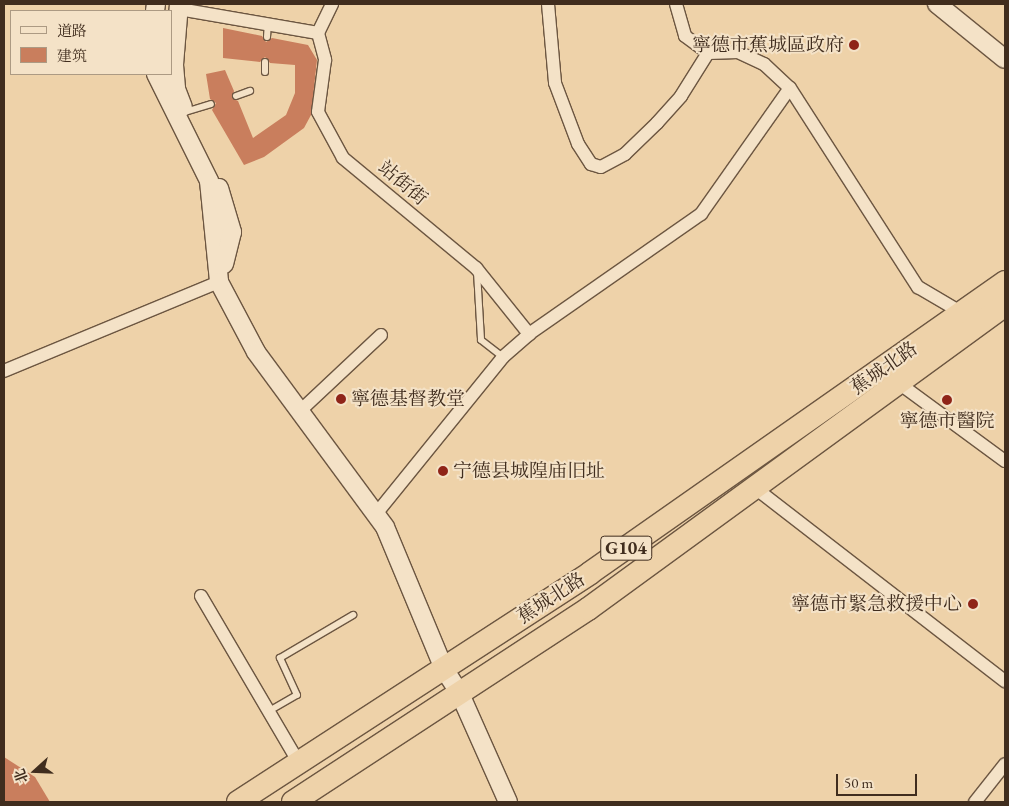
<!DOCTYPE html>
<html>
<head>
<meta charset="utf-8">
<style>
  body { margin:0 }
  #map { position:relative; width:1009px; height:806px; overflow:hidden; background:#eed2a9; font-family:"EB Garamond","Noto Serif SC",serif }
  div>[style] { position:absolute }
  .building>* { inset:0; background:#c97e5d }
  .roads { filter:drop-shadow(1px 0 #6c5641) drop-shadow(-1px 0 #6c5641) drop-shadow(0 1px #6c5641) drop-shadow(0 -1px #6c5641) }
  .lane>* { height:6px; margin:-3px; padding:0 3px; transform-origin:3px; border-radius:3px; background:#f4e2c7 }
  .street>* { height:12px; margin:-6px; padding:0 6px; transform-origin:6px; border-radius:6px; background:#f4e2c7 }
  .secondary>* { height:18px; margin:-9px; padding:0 9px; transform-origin:9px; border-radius:9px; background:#f4e2c7 }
  .highway>* { height:22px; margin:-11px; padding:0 11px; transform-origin:11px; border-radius:11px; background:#eed2a9 }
  .dots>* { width:14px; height:14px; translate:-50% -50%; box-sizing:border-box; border:2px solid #f4e2c7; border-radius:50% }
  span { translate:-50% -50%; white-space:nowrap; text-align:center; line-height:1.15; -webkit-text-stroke:4px #f4e2c7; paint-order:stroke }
  .shield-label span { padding:1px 4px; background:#f4e2c7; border:1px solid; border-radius:4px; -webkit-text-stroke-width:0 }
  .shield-label { font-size:18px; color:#402d1e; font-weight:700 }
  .poi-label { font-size:19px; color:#402d1e }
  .right { translate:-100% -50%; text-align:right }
  .left { translate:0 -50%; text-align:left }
  .street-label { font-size:19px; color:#402d1e }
  .frame { position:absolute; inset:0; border:5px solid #402d1e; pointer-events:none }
  .legend { position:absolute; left:10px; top:10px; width:162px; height:65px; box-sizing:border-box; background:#f4e2c7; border:1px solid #ac9a83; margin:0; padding:6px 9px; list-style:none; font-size:15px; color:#402d1e }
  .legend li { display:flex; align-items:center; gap:10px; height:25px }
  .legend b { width:25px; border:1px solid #ac9a83 }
  .north { position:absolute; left:10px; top:746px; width:50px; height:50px; -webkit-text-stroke:4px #f4e2c7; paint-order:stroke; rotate:250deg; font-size:14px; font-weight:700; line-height:20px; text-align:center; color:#402d1e }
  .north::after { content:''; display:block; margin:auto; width:18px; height:22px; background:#402d1e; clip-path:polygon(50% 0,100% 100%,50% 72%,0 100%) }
  .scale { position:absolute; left:836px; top:774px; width:81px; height:22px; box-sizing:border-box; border:2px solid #402d1e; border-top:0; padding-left:6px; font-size:15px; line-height:18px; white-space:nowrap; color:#402d1e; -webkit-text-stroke:4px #f4e2c7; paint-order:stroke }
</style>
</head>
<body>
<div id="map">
  <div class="building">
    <i style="clip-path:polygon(223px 28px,262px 36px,266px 42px,272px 38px,308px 45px,317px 60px,311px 115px,304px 128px,264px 157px,244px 165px,212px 110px,216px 103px,210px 99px,206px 74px,225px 70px,234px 91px,232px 98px,238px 101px,253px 138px,286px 115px,295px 93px,295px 65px,270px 63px,265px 57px,260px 62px,223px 58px)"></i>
    <i style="clip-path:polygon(4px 757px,35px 777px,50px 802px,4px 802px)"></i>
  </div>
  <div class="roads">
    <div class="lane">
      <i style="left:267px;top:37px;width:13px;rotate:-86deg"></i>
      <i style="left:265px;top:72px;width:10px;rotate:-90deg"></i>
      <i style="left:236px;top:96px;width:15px;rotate:-20deg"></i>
      <i style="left:185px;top:112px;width:27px;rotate:-17deg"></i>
      <i style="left:477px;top:272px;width:68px;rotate:86.6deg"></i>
      <i style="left:481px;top:340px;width:28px;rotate:38deg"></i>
      <i style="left:269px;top:711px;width:32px;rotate:-30deg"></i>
      <i style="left:297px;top:695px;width:41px;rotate:-114.7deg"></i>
      <i style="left:280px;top:658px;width:85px;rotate:-30.5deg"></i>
    </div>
    <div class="street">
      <i style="left:548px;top:4px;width:79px;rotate:84.9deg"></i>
      <i style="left:555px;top:83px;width:65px;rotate:69.3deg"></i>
      <i style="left:578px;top:144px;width:24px;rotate:57deg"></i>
      <i style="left:591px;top:164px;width:10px;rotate:17deg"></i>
      <i style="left:601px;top:167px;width:27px;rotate:-28deg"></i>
      <i style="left:625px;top:154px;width:45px;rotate:-44.1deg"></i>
      <i style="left:657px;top:123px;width:36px;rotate:-48deg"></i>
      <i style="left:681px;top:96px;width:51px;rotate:-57.9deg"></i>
      <i style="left:676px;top:4px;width:33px;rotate:74deg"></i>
      <i style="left:685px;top:36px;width:29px;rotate:36deg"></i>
      <i style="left:708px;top:53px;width:30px;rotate:-2deg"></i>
      <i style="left:738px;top:52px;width:29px;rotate:25deg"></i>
      <i style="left:764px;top:64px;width:35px;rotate:43deg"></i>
      <i style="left:790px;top:88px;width:237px;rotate:57.3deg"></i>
      <i style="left:918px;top:287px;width:53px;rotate:30.4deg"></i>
      <i style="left:179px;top:9px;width:141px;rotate:9.8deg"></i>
      <i style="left:318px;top:33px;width:32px;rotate:-64deg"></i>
      <i style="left:318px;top:33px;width:28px;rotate:75deg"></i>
      <i style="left:325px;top:60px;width:52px;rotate:97.7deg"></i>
      <i style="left:318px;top:112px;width:52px;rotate:61.5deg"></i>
      <i style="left:343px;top:158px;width:173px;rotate:39.6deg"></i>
      <i style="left:476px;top:268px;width:85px;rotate:51.2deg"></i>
      <i style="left:4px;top:371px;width:233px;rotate:-22.5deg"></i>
      <i style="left:900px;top:384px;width:130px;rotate:36.3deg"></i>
      <i style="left:300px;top:411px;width:111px;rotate:-43.2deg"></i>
      <i style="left:755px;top:488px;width:316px;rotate:37.7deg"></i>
      <i style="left:376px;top:514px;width:202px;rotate:-51deg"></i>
      <i style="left:503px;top:357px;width:35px;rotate:-41deg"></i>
      <i style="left:529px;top:334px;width:210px;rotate:-34.9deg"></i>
      <i style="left:701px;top:214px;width:154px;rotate:-54.8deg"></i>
      <i style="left:201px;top:596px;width:194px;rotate:59.6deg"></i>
      <i style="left:975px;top:802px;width:48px;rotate:-51.7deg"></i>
    </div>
    <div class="secondary">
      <i style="left:179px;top:4px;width:61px;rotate:94.7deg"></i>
      <i style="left:174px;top:65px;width:24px;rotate:85deg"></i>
      <i style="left:176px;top:89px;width:19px;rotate:69deg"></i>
      <i style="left:937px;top:4px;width:87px;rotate:39deg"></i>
      <i style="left:155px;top:11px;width:7px;rotate:-82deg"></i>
      <i style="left:156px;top:74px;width:119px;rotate:63.6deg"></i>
      <i style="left:209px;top:181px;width:101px;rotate:84.3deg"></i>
      <i style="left:219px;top:282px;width:79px;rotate:62.1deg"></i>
      <i style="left:256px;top:352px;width:217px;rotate:53.6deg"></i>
      <i style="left:385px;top:527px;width:154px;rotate:67.4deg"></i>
      <i style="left:444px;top:669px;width:30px;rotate:57deg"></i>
      <i style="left:460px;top:694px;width:118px;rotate:66deg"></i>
      <i style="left:219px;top:188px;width:46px;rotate:73.5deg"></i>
      <i style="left:232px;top:232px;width:33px;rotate:104deg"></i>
    </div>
    <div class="highway">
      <i style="left:238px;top:802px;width:420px;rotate:-33deg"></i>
      <i style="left:590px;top:573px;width:507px;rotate:-35.04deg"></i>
      <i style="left:293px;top:802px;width:353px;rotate:-33.2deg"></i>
      <i style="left:588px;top:609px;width:516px;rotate:-36.09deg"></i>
    </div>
  </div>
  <div class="dots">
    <i style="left:854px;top:45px;background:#8f2418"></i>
    <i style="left:341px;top:399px;background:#8f2418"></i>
    <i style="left:947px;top:400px;background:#8f2418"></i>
    <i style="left:443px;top:471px;background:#8f2418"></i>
    <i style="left:973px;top:604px;background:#8f2418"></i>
  </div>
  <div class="shield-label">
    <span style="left:626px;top:548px">G104</span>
  </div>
  <div class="poi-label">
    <span class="right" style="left:844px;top:45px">寧德市蕉城區政府</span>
    <span class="left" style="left:351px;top:399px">寧德基督教堂</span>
    <span style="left:947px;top:421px">寧德市醫院</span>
    <span class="left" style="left:453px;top:471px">宁德县城隍庙旧址</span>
    <span class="right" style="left:962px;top:604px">寧德市緊急救援中心</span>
  </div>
  <div class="street-label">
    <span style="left:403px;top:183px;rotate:40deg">站街街</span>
    <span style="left:884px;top:368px;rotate:-35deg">蕉城北路</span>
    <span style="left:551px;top:598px;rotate:-33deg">蕉城北路</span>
  </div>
  <div class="frame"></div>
  <ul class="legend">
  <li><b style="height:6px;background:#f4e2c7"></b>道路</li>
  <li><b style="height:14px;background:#c97e5d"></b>建筑</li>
  </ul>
  <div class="north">北</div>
  <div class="scale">50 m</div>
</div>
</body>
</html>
